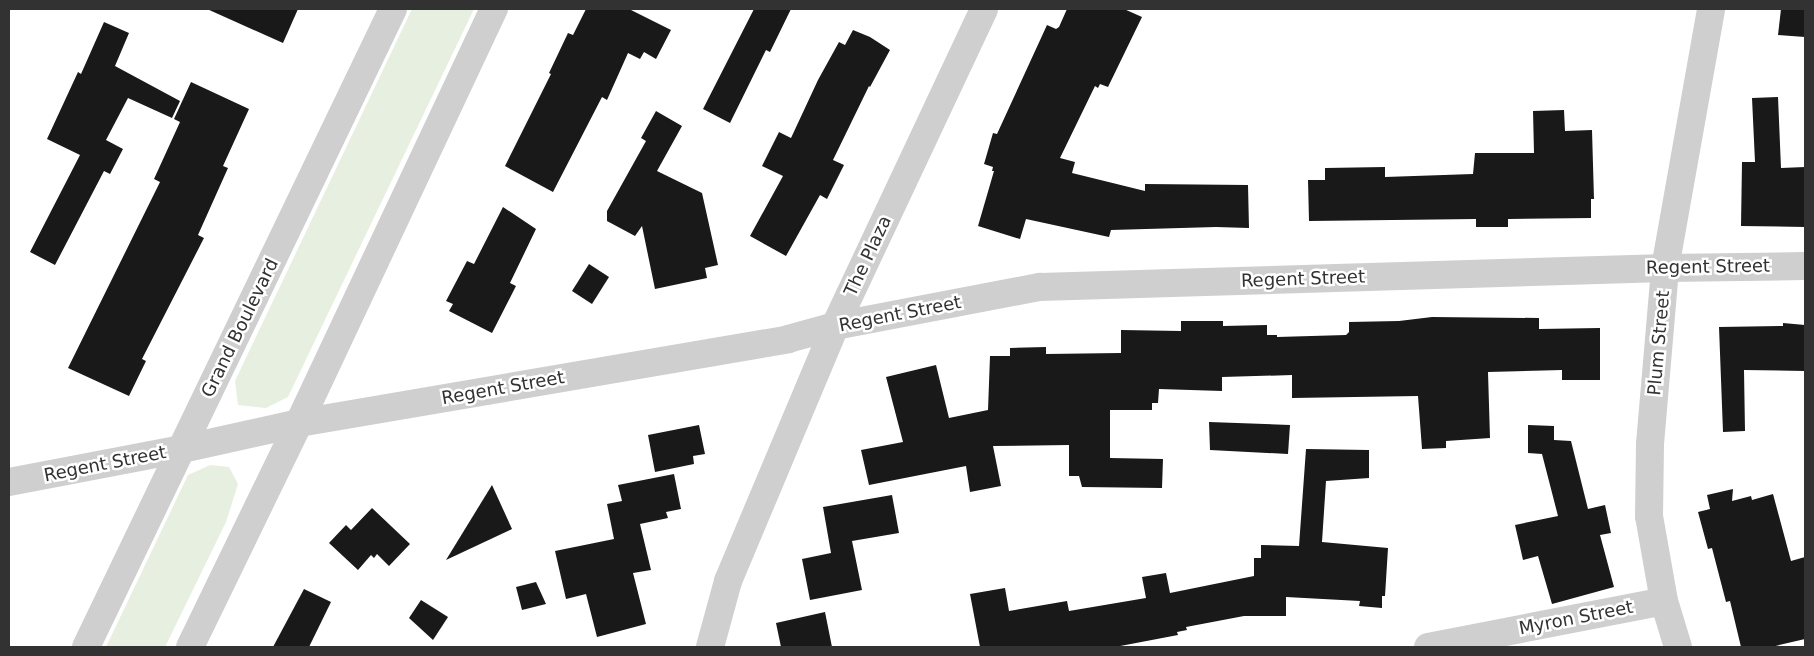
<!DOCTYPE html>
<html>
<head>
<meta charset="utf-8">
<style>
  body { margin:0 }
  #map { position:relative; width:1814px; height:656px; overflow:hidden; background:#fff; font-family:"DejaVu Sans",sans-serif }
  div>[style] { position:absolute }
  .green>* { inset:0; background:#e6efe0 }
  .building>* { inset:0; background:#191919 }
  .minor>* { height:28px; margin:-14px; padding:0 14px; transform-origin:14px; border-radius:14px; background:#cfcfcf }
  span { translate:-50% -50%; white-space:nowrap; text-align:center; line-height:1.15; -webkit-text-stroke:5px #fff; paint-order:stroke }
  .street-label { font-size:18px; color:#323232 }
  .frame { position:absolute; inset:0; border:10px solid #323232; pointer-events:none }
</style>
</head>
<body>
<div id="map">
  <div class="green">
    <i style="clip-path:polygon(412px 9px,474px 9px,288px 397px,266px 408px,238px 405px,235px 381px)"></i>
    <i style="clip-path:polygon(210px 465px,229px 467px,238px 484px,226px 522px,165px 647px,106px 647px,188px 475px)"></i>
  </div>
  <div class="building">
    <i style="clip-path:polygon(207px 9px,298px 9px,283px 43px)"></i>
    <i style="clip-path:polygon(586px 9px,629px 9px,671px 30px,656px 59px,644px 52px,640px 59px,628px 53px,607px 100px,602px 97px,553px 192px,505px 166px,551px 74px,549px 73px,568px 33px,573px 35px)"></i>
    <i style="clip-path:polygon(754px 9px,791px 9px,770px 52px,766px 50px,730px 123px,703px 109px)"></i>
    <i style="clip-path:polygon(1067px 9px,1124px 9px,1142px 17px,1108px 87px,1100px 84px,1098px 88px,1095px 86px,1060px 158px,1075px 162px,1072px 173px,1145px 191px,1145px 184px,1248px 185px,1249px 228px,1216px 227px,1111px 230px,1109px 237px,1026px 219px,1020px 239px,978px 226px,994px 171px,992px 171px,993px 167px,984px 164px,993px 133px,997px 134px,1047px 25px,1056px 29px,1059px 27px)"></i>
    <i style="clip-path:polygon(1781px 9px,1805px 9px,1805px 37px,1778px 35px)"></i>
    <i style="clip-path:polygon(104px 22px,129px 33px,115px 66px,180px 101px,172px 118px,128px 98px,106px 140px,123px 149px,110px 174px,104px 171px,55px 265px,30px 252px,80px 155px,47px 139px,78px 72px,81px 74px)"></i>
    <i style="clip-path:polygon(853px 30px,870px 37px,890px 50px,870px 87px,869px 86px,833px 160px,844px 165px,827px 199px,820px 195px,786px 256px,750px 236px,783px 176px,762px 166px,779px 132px,791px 138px,818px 80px,839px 42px,845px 45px)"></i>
    <i style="clip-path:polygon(191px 82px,249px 109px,223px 166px,228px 168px,198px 235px,204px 238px,142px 359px,146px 361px,129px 396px,68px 368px,160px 182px,154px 179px,180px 122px,174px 119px)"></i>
    <i style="clip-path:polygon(1778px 97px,1781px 168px,1805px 167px,1805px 227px,1741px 226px,1742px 162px,1755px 162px,1752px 98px)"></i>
    <i style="clip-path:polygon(1564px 110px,1565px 131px,1592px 130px,1594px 199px,1591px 199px,1591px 218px,1508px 219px,1508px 227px,1476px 227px,1476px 219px,1309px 221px,1308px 180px,1325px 180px,1325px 168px,1385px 167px,1385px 177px,1473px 174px,1475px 153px,1534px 153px,1533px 111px)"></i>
    <i style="clip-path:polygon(656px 111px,682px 126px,657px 171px,702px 193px,718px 265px,705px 268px,707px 278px,655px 289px,642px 226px,635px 236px,607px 221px,607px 211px,646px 141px,641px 138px)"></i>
    <i style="clip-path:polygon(503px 207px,536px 229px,510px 283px,516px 286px,492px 333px,449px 311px,453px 304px,446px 301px,467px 261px,474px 264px)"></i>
    <i style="clip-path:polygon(589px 264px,609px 277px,592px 304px,572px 291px)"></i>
    <i style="clip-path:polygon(1432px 317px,1539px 318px,1539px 329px,1600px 328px,1600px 380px,1562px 380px,1562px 370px,1488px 372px,1490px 438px,1446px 441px,1446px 448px,1422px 449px,1418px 396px,1292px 398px,1292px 375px,1222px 377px,1222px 391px,1159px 389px,1158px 403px,1152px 403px,1152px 410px,1110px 410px,1110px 458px,1163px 459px,1162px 488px,1082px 487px,1079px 476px,1069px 476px,1069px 445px,993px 446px,1001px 486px,970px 492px,966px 466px,869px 485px,861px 450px,903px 442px,886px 377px,936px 365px,949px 418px,988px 410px,990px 356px,1010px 356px,1010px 348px,1046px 347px,1046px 354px,1121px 353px,1121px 330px,1181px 331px,1181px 321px,1223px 321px,1223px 326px,1267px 325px,1267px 335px,1277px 335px,1277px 337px,1346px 335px,1349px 332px,1349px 322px,1399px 321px)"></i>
    <i style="clip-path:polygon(1783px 323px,1805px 325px,1805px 371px,1744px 370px,1745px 431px,1723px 432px,1719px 327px,1783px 326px)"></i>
    <i style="clip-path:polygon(1209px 422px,1290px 425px,1288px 454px,1210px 450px)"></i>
    <i style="clip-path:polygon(699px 425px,705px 454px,693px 456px,694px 464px,655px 472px,648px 435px)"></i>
    <i style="clip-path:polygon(1528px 425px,1554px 426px,1554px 440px,1571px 441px,1588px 509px,1605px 505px,1611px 533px,1600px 535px,1614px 587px,1552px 604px,1538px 556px,1523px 560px,1515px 525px,1558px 516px,1542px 454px,1528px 453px)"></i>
    <i style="clip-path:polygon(1306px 449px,1369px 450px,1369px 478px,1326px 481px,1322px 542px,1388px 548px,1385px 596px,1382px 596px,1382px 608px,1359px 606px,1360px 601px,1286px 597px,1286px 616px,1244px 616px,1186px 627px,1187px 630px,1177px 632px,1178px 635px,1115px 647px,980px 647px,970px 594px,1005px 588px,1009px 611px,1067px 601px,1069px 611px,1146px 598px,1142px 577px,1166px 573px,1170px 593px,1254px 576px,1254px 558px,1261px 558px,1261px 545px,1299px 546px)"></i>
    <i style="clip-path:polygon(674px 474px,681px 509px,666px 512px,668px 518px,640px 524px,651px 570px,633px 573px,646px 624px,597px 637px,586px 594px,566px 599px,555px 551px,614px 539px,607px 504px,622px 501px,618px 485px)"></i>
    <i style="clip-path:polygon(492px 485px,512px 529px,446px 560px)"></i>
    <i style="clip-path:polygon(1733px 489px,1732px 501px,1751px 496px,1752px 500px,1773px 494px,1791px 561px,1805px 557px,1805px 639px,1771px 647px,1741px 647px,1730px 601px,1726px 602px,1712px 548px,1708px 549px,1698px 512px,1710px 509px,1707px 495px)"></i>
    <i style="clip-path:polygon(892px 495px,899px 533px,852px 541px,862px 590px,810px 600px,802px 559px,831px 553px,823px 507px)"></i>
    <i style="clip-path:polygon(372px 508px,410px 544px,389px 566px,377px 554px,374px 558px,371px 555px,358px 570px,329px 543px,346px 525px,351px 530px)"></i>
    <i style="clip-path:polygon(536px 582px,546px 604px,522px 610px,516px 587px)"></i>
    <i style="clip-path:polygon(304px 589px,331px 602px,309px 647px,273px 647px)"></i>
    <i style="clip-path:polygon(421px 600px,448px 617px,433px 640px,409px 618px)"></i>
    <i style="clip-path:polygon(825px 612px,832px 647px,781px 647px,776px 623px)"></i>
  </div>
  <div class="minor">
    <i style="left:9px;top:482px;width:176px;rotate:-10.8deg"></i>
    <i style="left:182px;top:449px;width:120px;rotate:-12.5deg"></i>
    <i style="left:299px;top:423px;width:496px;rotate:-9.7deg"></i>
    <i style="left:788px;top:339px;width:49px;rotate:-15.5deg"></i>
    <i style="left:835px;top:326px;width:209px;rotate:-10.8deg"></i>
    <i style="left:1040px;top:287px;width:625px;rotate:-1.74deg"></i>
    <i style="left:1665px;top:268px;width:140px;rotate:-0.8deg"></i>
    <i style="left:86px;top:647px;width:708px;rotate:-64.3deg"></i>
    <i style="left:190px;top:647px;width:249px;rotate:-64.1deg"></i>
    <i style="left:299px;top:423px;width:458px;rotate:-64.8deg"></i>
    <i style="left:710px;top:647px;width:68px;rotate:-74.7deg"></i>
    <i style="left:728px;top:581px;width:277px;rotate:-67.2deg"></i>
    <i style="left:835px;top:326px;width:350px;rotate:-64.8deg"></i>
    <i style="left:1428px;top:647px;width:240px;rotate:-11deg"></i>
    <i style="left:1678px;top:647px;width:48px;rotate:-106.9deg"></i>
    <i style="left:1664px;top:601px;width:86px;rotate:-100deg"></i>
    <i style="left:1649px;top:516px;width:72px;rotate:-89.2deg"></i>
    <i style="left:1650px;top:444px;width:177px;rotate:-85.1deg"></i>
    <i style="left:1665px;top:268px;width:263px;rotate:-79.9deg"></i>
  </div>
  <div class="street-label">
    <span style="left:868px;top:256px;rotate:-65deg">The Plaza</span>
    <span style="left:1708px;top:267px;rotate:-1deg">Regent Street</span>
    <span style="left:1303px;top:279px;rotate:-2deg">Regent Street</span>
    <span style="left:900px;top:314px;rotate:-11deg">Regent Street</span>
    <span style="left:240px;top:328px;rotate:-64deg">Grand Boulevard</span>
    <span style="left:1659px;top:343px;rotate:-85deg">Plum Street</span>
    <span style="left:503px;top:388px;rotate:-10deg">Regent Street</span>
    <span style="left:105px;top:464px;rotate:-11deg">Regent Street</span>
    <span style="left:1576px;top:618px;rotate:-11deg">Myron Street</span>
  </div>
  <div class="frame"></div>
</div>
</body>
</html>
